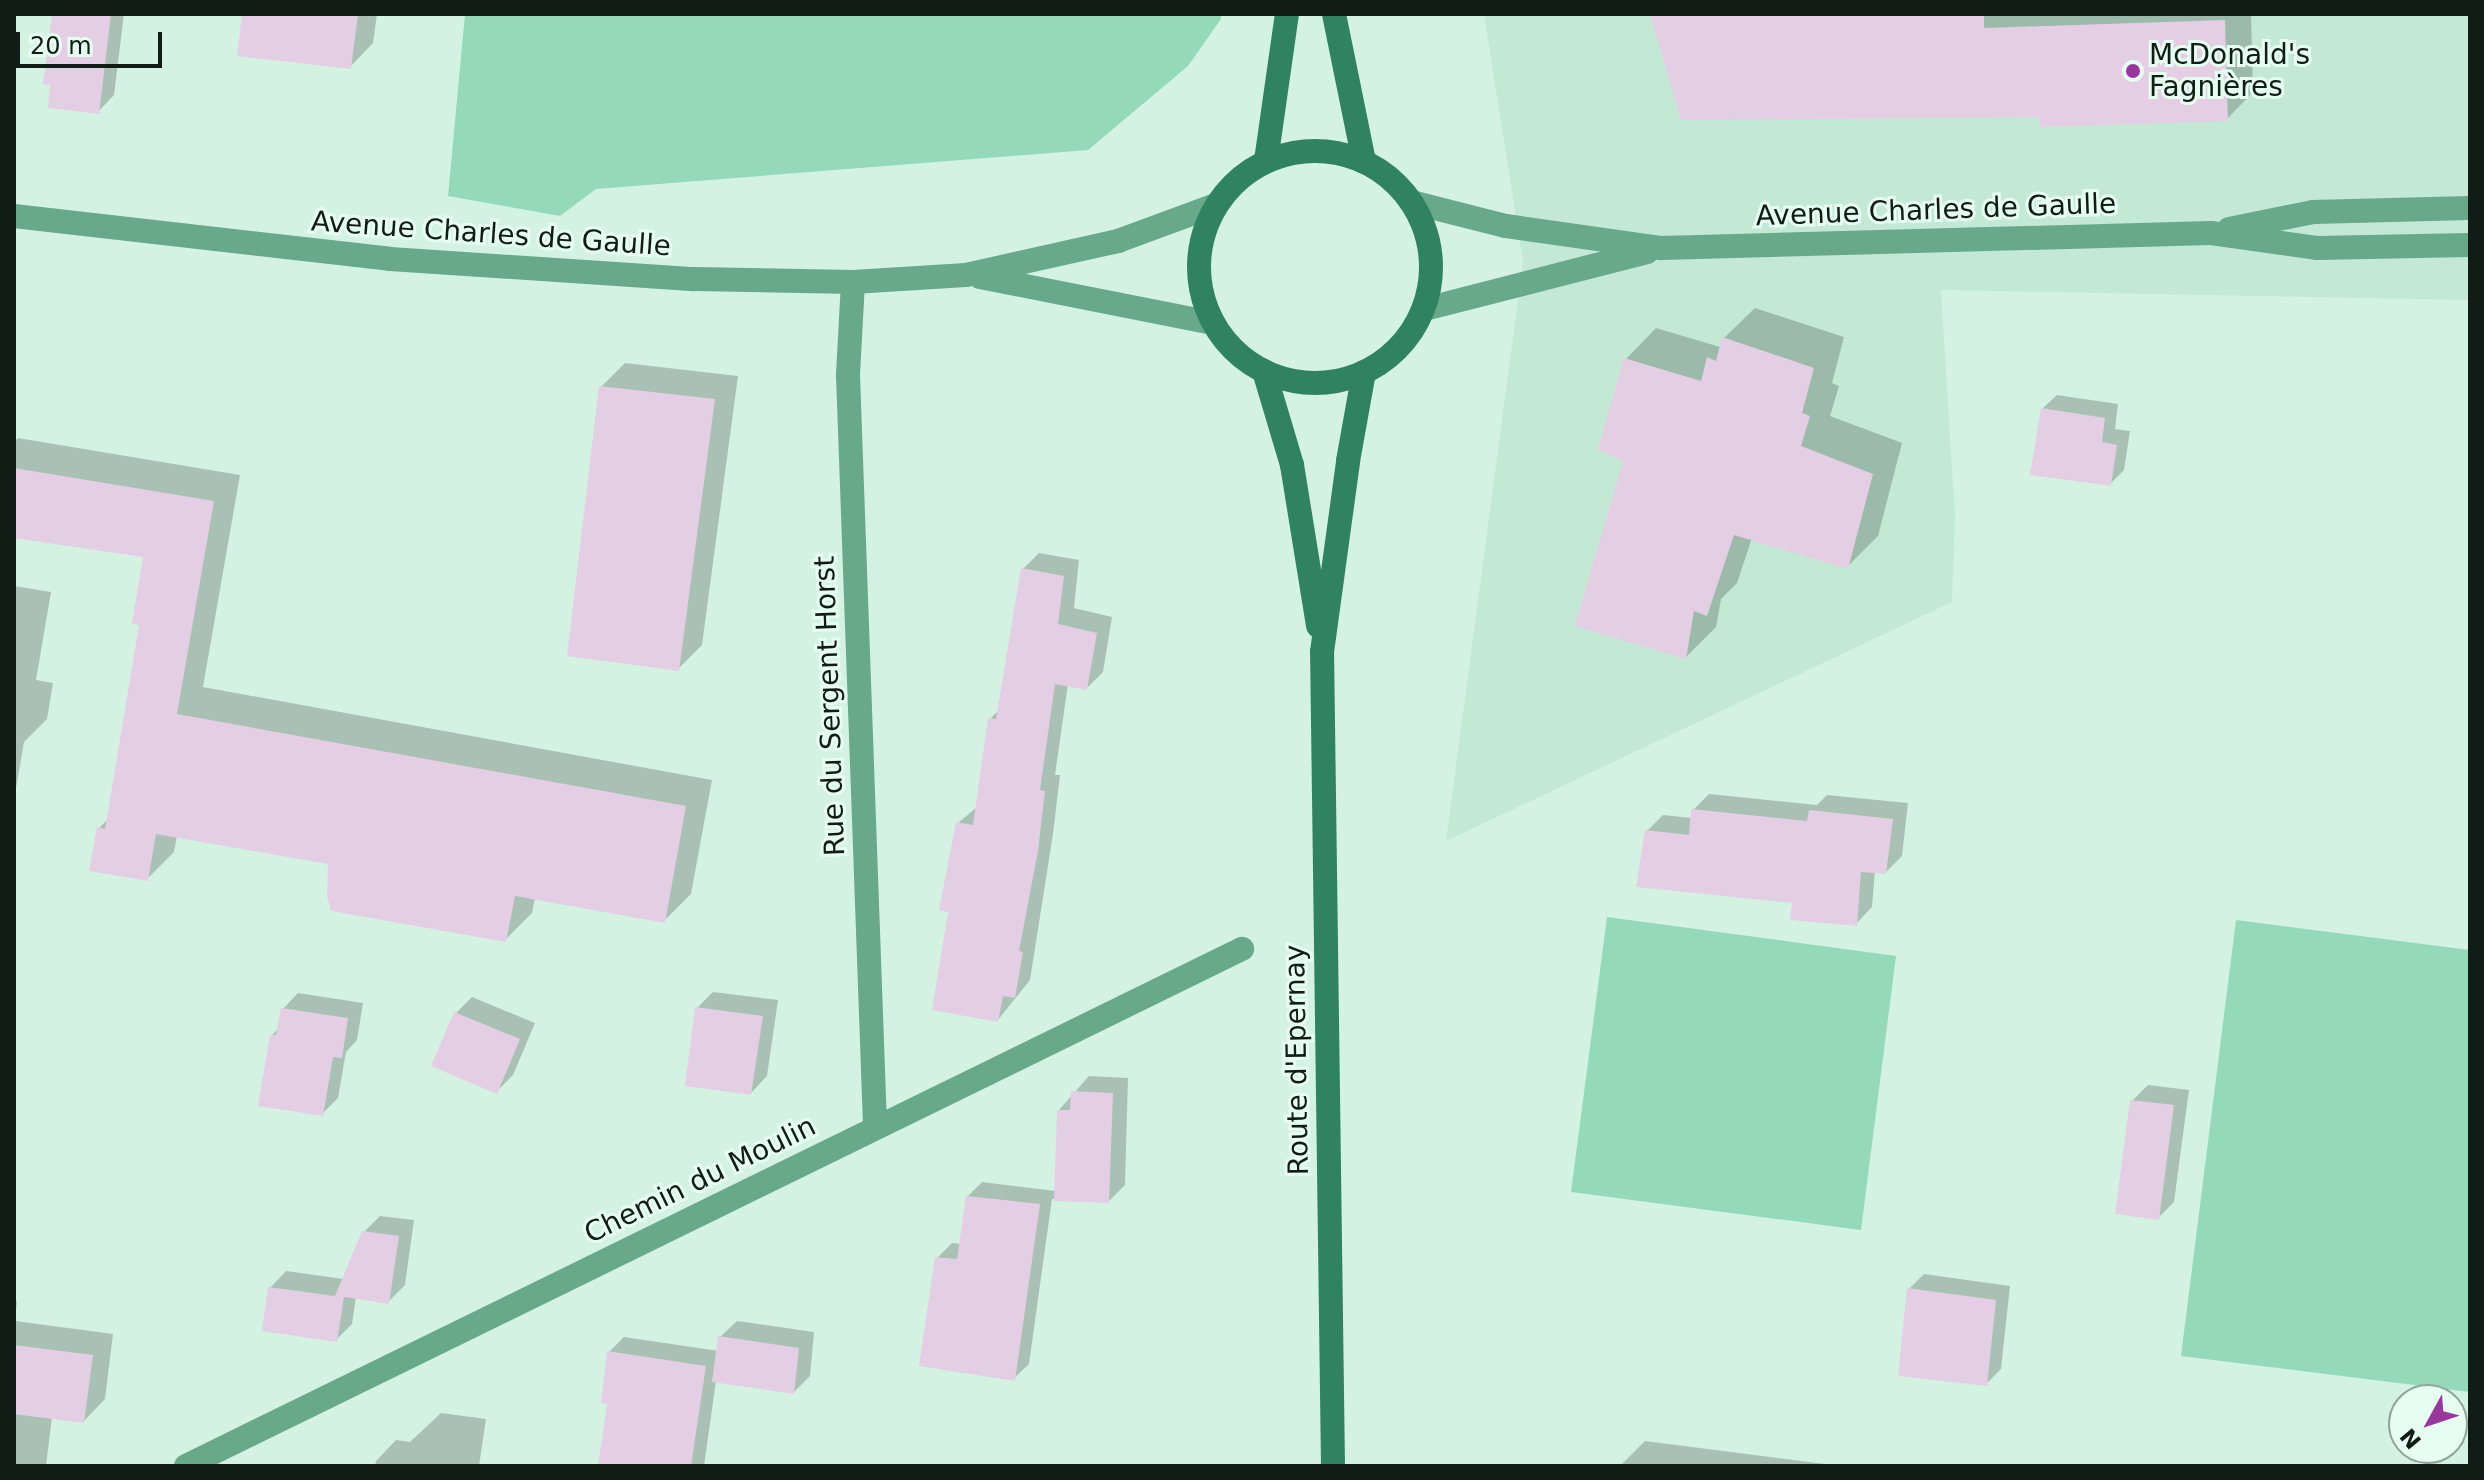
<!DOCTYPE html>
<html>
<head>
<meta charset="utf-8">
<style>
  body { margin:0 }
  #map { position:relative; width:2484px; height:1480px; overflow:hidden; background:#d4f2e2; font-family:"DejaVu Sans",sans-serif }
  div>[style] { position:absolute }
  .built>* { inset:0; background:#c3e9d5 }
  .green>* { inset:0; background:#95dab8 }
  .shadow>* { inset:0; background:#0003 }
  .building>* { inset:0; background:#e4cee3 }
  .street>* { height:24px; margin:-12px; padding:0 12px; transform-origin:12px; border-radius:12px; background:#68a989 }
  .secondary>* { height:24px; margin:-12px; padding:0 12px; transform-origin:12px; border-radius:12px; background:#308360 }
  .secondary>.ring { margin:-12px; padding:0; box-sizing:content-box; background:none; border:24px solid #308360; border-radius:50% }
  .dots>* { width:22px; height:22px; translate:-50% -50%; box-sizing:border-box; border:4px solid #e6fef1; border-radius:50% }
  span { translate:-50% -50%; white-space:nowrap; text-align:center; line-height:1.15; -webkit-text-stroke:6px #e6fef1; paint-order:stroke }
  .poi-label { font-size:28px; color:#111c16 }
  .left { translate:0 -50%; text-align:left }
  .street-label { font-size:28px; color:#111c16 }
  .frame { position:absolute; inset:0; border:16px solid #111c16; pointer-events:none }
  .north { position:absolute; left:2388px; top:1384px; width:80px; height:80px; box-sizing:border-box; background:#e6fef1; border:2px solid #91a499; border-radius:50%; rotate:230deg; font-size:22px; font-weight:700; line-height:32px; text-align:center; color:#111c16 }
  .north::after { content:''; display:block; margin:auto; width:28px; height:36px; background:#9a379d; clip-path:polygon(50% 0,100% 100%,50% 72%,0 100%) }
  .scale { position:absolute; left:16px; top:32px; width:146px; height:36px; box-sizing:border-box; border:4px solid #111c16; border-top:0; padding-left:10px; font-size:24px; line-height:28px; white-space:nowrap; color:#111c16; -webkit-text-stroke:6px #e6fef1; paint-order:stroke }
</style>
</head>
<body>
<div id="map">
  <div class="built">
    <i style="clip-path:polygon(1484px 14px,2470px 14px,2470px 300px,1941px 290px,1955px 517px,1952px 602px,1446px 841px,1523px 262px)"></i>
  </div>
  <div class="green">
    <i style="clip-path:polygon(465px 14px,1221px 14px,1221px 19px,1188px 66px,1088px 150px,596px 189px,560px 216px,448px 196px)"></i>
    <i style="clip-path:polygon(1607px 917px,1896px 956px,1861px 1230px,1571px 1192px)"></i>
    <i style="clip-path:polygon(2236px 920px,2470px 950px,2470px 1392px,2181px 1356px)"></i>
  </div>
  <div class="shadow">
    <i style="clip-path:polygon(54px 14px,124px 14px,114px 95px,98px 112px)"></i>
    <i style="clip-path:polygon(244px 14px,377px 14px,373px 43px,350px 67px)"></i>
    <i style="clip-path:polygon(1653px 14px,2251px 14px,2253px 92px,2227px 119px,2041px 115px)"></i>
    <i style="clip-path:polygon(1755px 308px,1844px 337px,1832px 383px,1839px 386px,1830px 416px,1902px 443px,1878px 536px,1847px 567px,1752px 538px,1737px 583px,1721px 599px,1716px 627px,1686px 657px,1626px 460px,1626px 359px,1656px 328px,1720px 347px,1724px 338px)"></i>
    <i style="clip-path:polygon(625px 363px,738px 376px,702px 645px,678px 669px,601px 387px)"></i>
    <i style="clip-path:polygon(2057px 395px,2118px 404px,2115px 429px,2130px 431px,2124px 470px,2110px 484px,2042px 409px)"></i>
    <i style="clip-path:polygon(18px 438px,240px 475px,203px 687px,712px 780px,691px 894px,664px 921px,535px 898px,532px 913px,505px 940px,330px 863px,177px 835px,174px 852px,147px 879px,99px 828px,109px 818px,141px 624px,145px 556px,14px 536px,14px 442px)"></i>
    <i style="clip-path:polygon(1039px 553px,1079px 560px,1074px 608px,1112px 617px,1103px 672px,1087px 688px,1068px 684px,1055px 775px,1060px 775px,1053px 834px,1030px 980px,998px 1020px,950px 910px,958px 823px,977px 807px,990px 719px,1000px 709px,1023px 569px)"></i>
    <i style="clip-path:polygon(14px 586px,51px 592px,36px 680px,53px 683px,47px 719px,24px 742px,14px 800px)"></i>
    <i style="clip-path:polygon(1709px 794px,1817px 805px,1827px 795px,1908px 803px,1902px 856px,1886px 872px,1875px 871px,1872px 907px,1856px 924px,1795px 901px,1647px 831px,1663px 815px,1692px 818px,1693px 810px)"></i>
    <i style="clip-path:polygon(713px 992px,778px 1000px,767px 1076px,751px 1093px,697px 1008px)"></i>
    <i style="clip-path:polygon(298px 993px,363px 1003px,357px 1040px,346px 1052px,338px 1098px,322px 1114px,271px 1036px,280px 1027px,283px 1009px)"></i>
    <i style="clip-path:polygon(472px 997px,535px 1023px,513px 1075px,497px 1091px,456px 1013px)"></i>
    <i style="clip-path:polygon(1089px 1076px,1128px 1078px,1125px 1185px,1109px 1201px,1052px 1199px,1029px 1364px,1014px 1378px,937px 1258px,952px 1243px,961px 1244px,967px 1197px,982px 1182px,1056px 1191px,1059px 1110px)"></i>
    <i style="clip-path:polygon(2148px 1085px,2189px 1090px,2174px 1202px,2158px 1218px,2132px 1101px)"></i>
    <i style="clip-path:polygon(380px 1216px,414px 1220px,405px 1285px,388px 1302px,356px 1297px,352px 1324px,336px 1340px,270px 1288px,286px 1271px,344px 1279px,364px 1232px)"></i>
    <i style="clip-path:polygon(1924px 1274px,2010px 1286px,2001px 1369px,1986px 1384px,1909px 1289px)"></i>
    <i style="clip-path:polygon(14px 1301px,17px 1301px,15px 1321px,113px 1334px,105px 1399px,84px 1421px,52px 1417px,46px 1466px,14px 1466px)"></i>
    <i style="clip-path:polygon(737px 1321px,814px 1332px,810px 1376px,794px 1392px,716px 1381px,704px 1466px,600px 1466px,609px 1402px,609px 1352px,624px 1337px,719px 1351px,720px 1337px)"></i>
    <i style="clip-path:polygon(441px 1413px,486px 1419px,479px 1466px,375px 1466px,376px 1461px,396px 1440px,410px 1442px)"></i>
    <i style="clip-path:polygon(1645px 1441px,1841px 1466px,1620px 1466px)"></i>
  </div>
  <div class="building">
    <i style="clip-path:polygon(52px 14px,111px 14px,99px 114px,48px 108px,50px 85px,43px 84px)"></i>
    <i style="clip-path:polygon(242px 14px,358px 14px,351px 69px,237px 56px)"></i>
    <i style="clip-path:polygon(1650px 14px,1984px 14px,1984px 28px,2225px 20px,2228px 121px,2040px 127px,2040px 117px,1681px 120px)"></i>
    <i style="clip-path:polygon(1722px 337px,1814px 368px,1802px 413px,1810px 416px,1801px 446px,1873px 474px,1848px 569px,1734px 535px,1707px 616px,1694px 611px,1686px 659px,1575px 626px,1623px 461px,1598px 449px,1624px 358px,1701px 381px,1707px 357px,1716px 361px)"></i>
    <i style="clip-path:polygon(599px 386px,715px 399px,679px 671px,567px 656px)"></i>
    <i style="clip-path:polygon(2041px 408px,2105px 418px,2102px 442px,2117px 445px,2111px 486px,2030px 475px)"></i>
    <i style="clip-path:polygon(14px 468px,214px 501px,177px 714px,686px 806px,665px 923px,515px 896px,506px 942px,331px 911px,327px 896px,328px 864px,156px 834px,148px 881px,89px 871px,97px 827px,105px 829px,139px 625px,132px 624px,143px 557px,14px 538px)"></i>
    <i style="clip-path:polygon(1021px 568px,1064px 576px,1058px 624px,1097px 633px,1087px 690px,1055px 684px,1040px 790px,1045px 791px,1038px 851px,1019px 951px,1023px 952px,1015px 998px,1003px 996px,998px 1022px,932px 1010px,948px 912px,939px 910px,956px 822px,973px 825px,988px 718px,996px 719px)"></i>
    <i style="clip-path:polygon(1691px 809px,1807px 821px,1809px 810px,1893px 819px,1886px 874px,1861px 872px,1857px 926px,1790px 920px,1792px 903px,1636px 887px,1645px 830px,1689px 835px)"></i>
    <i style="clip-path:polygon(695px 1007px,763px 1016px,751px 1095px,685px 1086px)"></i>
    <i style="clip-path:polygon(281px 1008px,348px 1018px,342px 1058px,333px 1057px,323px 1116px,258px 1106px,270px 1035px,276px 1035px)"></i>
    <i style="clip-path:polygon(454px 1012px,520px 1039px,497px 1094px,431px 1066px)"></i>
    <i style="clip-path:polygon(1071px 1091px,1113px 1093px,1109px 1203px,1054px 1201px,1057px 1110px,1070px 1110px)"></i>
    <i style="clip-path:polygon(2130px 1100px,2174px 1105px,2159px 1220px,2115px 1214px)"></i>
    <i style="clip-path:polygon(966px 1196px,1040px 1204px,1015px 1381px,919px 1366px,935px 1257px,957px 1259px)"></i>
    <i style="clip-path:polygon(362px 1231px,399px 1236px,389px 1304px,344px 1297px,337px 1342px,262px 1331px,268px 1287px,335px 1296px)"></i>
    <i style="clip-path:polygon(1907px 1288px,1996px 1300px,1987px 1386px,1898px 1376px)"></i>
    <i style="clip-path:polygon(718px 1336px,799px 1348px,794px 1394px,712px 1382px)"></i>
    <i style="clip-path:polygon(14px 1345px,93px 1355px,84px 1423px,14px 1414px)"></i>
    <i style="clip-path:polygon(607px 1351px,706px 1366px,691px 1466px,598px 1466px,607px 1404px,601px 1403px)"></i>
  </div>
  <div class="street">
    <i style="left:1411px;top:202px;width:98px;rotate:14.2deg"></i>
    <i style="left:1506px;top:226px;width:157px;rotate:8.1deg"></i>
    <i style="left:1661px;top:248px;width:550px;rotate:-1.56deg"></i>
    <i style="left:2211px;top:233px;width:108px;rotate:8deg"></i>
    <i style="left:2318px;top:248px;width:152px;rotate:-1.1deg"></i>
    <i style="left:14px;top:216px;width:378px;rotate:6.5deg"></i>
    <i style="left:390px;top:259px;width:305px;rotate:3.8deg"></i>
    <i style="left:694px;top:279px;width:159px;rotate:1.1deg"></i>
    <i style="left:853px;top:282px;width:113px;rotate:-3.5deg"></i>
    <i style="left:966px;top:275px;width:156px;rotate:-12.6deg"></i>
    <i style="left:1118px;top:241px;width:104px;rotate:-20.2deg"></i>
    <i style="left:2229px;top:229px;width:86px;rotate:-11.4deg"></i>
    <i style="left:2313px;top:212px;width:157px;rotate:-1.5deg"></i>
    <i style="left:980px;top:277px;width:237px;rotate:11.2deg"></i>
    <i style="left:853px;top:282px;width:93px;rotate:93.1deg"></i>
    <i style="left:848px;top:375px;width:752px;rotate:87.94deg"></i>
    <i style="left:1425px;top:309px;width:229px;rotate:-14.4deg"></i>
    <i style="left:186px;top:1466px;width:1176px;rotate:-26.09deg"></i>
  </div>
  <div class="secondary">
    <i style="left:1334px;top:14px;width:150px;rotate:78.5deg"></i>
    <i class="ring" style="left:1199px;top:151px;width:208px;height:208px"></i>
    <i style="left:1266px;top:161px;width:148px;rotate:-81.9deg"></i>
    <i style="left:1264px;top:371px;width:98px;rotate:73.4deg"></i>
    <i style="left:1292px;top:465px;width:163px;rotate:80.8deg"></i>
    <i style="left:1333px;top:1466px;width:814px;rotate:-90.77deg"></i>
    <i style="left:1322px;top:652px;width:193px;rotate:-82.2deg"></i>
    <i style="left:1348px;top:461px;width:90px;rotate:-79.8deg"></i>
  </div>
  <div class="dots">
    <i style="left:2133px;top:71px;background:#9a379d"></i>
  </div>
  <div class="poi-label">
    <span class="left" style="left:2149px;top:71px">McDonald's<br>Fagnières</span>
  </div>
  <div class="street-label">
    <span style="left:1936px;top:210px;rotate:-2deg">Avenue Charles de Gaulle</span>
    <span style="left:491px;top:234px;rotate:4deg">Avenue Charles de Gaulle</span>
    <span style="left:830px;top:706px;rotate:-92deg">Rue du Sergent Horst</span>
    <span style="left:1297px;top:1060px;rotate:-91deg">Route d'Epernay</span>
    <span style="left:700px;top:1180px;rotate:-26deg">Chemin du Moulin</span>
  </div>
  <div class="frame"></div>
  <div class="north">N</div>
  <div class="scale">20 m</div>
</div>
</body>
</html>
